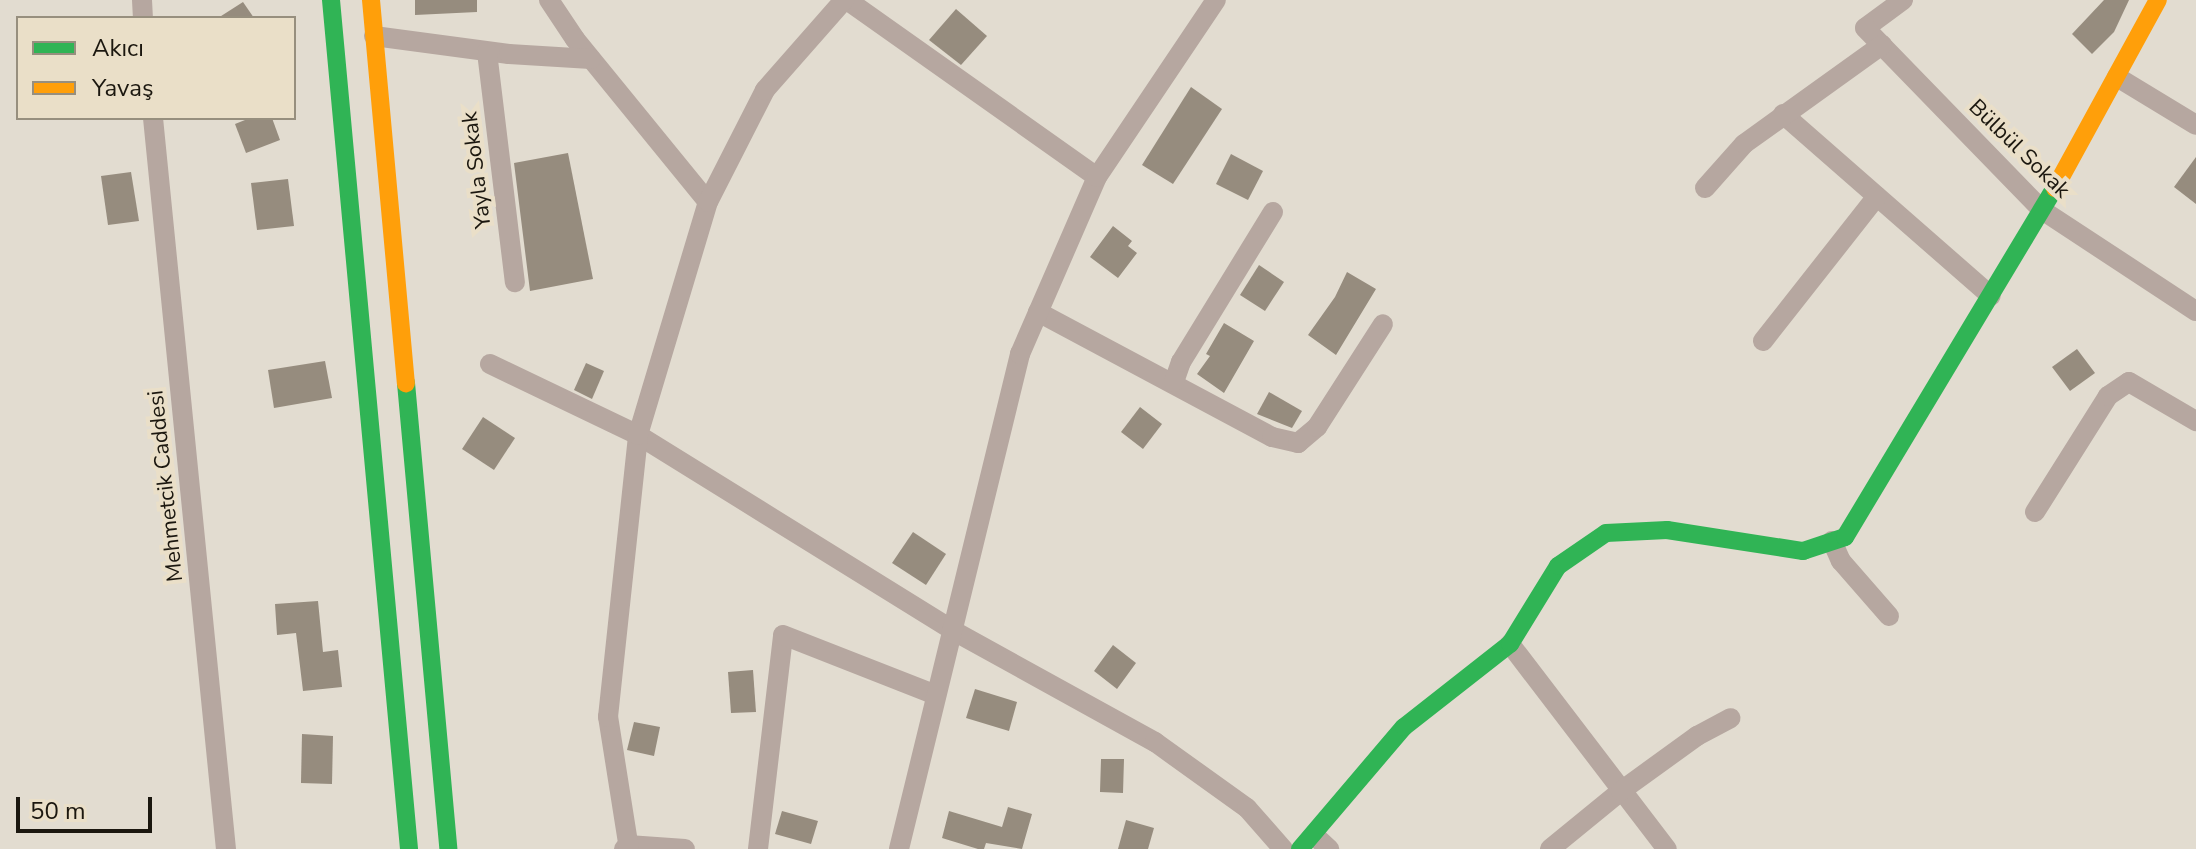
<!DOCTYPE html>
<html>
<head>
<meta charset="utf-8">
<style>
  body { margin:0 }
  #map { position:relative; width:2196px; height:849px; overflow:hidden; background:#e2dcd0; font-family:"Nunito Sans",sans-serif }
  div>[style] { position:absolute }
  .building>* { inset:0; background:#968c7e }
  .street>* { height:20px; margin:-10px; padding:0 10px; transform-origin:10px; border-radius:10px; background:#b6a7a0 }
  .fast>* { height:18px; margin:-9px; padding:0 9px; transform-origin:9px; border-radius:9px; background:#30b455 }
  .slow>* { height:18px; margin:-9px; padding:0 9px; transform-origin:9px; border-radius:9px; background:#ff9f0a }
  span { translate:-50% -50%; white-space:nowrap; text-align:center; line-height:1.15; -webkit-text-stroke:8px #eadfc8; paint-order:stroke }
  .street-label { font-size:22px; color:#1b170f }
  .legend { position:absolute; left:16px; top:16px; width:280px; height:104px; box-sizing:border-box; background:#eadfc8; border:2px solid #978f7e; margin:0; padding:10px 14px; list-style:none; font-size:24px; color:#1b170f }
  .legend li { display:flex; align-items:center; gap:16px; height:40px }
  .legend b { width:40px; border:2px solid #978f7e }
  .scale { position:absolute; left:16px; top:797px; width:136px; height:36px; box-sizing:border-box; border:4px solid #1b170f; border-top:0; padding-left:10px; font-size:24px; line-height:28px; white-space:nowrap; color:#1b170f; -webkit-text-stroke:6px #eadfc8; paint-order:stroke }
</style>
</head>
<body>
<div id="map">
  <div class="building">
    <i style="clip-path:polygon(415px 0,477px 0,477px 12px,415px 15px)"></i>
    <i style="clip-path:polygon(2104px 0,2129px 0,2114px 32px,2092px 54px,2072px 34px)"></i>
    <i style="clip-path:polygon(243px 2px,254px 18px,218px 18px)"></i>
    <i style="clip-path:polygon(956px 9px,987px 36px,961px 65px,929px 40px)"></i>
    <i style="clip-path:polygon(1191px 87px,1222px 109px,1173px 184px,1142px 165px)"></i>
    <i style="clip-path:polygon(250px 118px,272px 118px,280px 140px,246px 153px,235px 124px)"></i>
    <i style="clip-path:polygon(568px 153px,593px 279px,530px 291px,514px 163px)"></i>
    <i style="clip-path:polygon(1231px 154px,1263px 171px,1248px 200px,1216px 184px)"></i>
    <i style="clip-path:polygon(2196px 157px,2196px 204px,2174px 187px)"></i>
    <i style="clip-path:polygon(131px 172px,139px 221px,108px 225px,101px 176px)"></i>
    <i style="clip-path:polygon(288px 179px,294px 226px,257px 230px,251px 183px)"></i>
    <i style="clip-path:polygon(1113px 226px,1132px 241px,1128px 246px,1137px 253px,1118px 278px,1090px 257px)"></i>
    <i style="clip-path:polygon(1259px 265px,1284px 282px,1265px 311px,1240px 295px)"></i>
    <i style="clip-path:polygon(1347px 272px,1376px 289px,1336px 355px,1308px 335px,1335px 297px)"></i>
    <i style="clip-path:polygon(1224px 323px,1254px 341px,1224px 393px,1197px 374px,1210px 356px,1206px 354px)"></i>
    <i style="clip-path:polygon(2077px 349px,2095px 373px,2070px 391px,2052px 367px)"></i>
    <i style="clip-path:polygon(325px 361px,332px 398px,274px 408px,268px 370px)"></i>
    <i style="clip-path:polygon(586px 363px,604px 371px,592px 399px,574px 390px)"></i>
    <i style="clip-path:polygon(1269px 392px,1302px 411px,1292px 428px,1257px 414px)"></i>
    <i style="clip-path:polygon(1140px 407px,1162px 424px,1143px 449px,1121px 432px)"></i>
    <i style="clip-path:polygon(483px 417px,515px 438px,494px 470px,462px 449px)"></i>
    <i style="clip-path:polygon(913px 532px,946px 554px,926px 585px,892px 563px)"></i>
    <i style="clip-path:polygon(318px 601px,323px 652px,338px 650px,342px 687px,303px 691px,296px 633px,277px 635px,275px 604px)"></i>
    <i style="clip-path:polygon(1113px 645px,1136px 663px,1117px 689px,1094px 671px)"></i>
    <i style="clip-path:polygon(753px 670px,756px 712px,731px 713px,728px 672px)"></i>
    <i style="clip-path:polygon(975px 689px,1017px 702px,1009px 731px,966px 718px)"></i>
    <i style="clip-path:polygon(634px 722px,660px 727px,654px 756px,627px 750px)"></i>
    <i style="clip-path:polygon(302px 734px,333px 736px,332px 784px,301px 783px)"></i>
    <i style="clip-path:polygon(1101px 759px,1124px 759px,1123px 793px,1100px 792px)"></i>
    <i style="clip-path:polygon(1008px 807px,1032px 814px,1022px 849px,986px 843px,984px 849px,978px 849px,942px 838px,949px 811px,1002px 827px)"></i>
    <i style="clip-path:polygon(782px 811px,818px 821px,811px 844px,775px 834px)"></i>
    <i style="clip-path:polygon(1126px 820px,1154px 828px,1148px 849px,1118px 849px)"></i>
  </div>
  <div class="street">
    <i style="left:142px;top:0;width:18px;rotate:87deg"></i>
    <i style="left:549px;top:0;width:47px;rotate:56.3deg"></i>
    <i style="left:575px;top:39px;width:210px;rotate:50.8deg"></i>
    <i style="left:847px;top:0;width:306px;rotate:35.3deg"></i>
    <i style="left:1903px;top:0;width:47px;rotate:143.6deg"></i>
    <i style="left:1865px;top:28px;width:254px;rotate:45.8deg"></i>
    <i style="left:2042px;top:210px;width:184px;rotate:33.3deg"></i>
    <i style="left:374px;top:36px;width:136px;rotate:7.6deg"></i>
    <i style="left:509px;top:54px;width:82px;rotate:3.5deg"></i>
    <i style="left:487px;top:52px;width:232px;rotate:83.1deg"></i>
    <i style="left:2117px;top:77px;width:92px;rotate:31.3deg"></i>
    <i style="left:1783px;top:114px;width:276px;rotate:41.2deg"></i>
    <i style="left:153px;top:118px;width:735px;rotate:84.3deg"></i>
    <i style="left:1705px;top:188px;width:59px;rotate:-48.4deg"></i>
    <i style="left:1744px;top:144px;width:170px;rotate:-35.7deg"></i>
    <i style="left:1038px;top:312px;width:265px;rotate:28.1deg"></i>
    <i style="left:1272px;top:437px;width:27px;rotate:13deg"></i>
    <i style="left:1298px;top:443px;width:25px;rotate:-40deg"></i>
    <i style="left:1317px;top:427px;width:122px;rotate:-57.3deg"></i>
    <i style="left:1763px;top:341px;width:184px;rotate:-51.8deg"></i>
    <i style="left:490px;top:364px;width:164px;rotate:25.6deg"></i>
    <i style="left:638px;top:435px;width:370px;rotate:31.8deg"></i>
    <i style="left:952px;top:630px;width:232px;rotate:28.9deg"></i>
    <i style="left:1155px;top:742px;width:113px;rotate:35.7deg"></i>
    <i style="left:1247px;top:808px;width:55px;rotate:48.7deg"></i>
    <i style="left:1174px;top:382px;width:21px;rotate:-71deg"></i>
    <i style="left:1181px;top:362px;width:176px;rotate:-58.5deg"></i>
    <i style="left:2035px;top:512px;width:137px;rotate:-57.8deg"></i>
    <i style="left:2108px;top:396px;width:25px;rotate:-34deg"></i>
    <i style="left:2129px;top:382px;width:78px;rotate:30.2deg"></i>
    <i style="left:1832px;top:541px;width:22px;rotate:66deg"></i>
    <i style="left:1841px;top:561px;width:73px;rotate:48.9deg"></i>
    <i style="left:1510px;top:644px;width:258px;rotate:52.6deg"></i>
    <i style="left:1314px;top:835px;width:21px;rotate:43deg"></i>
    <i style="left:624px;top:849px;width:6px;rotate:-45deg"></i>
    <i style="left:628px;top:845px;width:57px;rotate:4deg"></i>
    <i style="left:629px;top:849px;width:134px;rotate:-99deg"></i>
    <i style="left:608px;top:717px;width:284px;rotate:-83.9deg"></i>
    <i style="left:638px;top:435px;width:243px;rotate:-73.3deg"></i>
    <i style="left:708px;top:202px;width:126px;rotate:-63deg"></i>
    <i style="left:765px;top:90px;width:120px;rotate:-48.7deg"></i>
    <i style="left:758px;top:849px;width:215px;rotate:-83.3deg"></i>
    <i style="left:783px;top:635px;width:164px;rotate:21.4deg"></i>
    <i style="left:899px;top:849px;width:510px;rotate:-76.26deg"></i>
    <i style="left:1020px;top:354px;width:193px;rotate:-66.5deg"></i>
    <i style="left:1097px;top:177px;width:213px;rotate:-56.1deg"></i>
    <i style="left:1550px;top:849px;width:92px;rotate:-39.2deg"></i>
    <i style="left:1621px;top:791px;width:94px;rotate:-35.9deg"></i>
    <i style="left:1697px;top:736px;width:38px;rotate:-28deg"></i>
  </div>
  <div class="fast">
    <i style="left:331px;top:0;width:853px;rotate:84.75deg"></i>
    <i style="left:406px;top:383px;width:468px;rotate:84.8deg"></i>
    <i style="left:1300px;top:849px;width:160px;rotate:-49.6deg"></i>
    <i style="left:1404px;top:727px;width:135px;rotate:-38.1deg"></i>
    <i style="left:1510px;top:644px;width:92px;rotate:-58.4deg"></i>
    <i style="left:1558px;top:566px;width:58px;rotate:-34.5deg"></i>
    <i style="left:1606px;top:533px;width:61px;rotate:-2.8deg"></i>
    <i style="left:1667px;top:530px;width:138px;rotate:8.8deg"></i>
    <i style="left:1803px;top:551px;width:44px;rotate:-18.4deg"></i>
    <i style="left:1845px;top:537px;width:407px;rotate:-59deg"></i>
  </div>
  <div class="slow">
    <i style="left:371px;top:0;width:385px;rotate:84.8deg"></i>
    <i style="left:2055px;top:188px;width:214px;rotate:-61.3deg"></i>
  </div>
  <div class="street-label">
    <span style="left:2019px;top:149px;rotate:44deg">Bülbül Sokak</span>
    <span style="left:477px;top:170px;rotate:-97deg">Yayla Sokak</span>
    <span style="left:166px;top:486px;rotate:-96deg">Mehmetcik Caddesi</span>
  </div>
  <ul class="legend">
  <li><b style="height:10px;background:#30b455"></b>Akıcı</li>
  <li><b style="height:10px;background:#ff9f0a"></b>Yavaş</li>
  </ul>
  <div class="scale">50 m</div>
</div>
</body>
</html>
